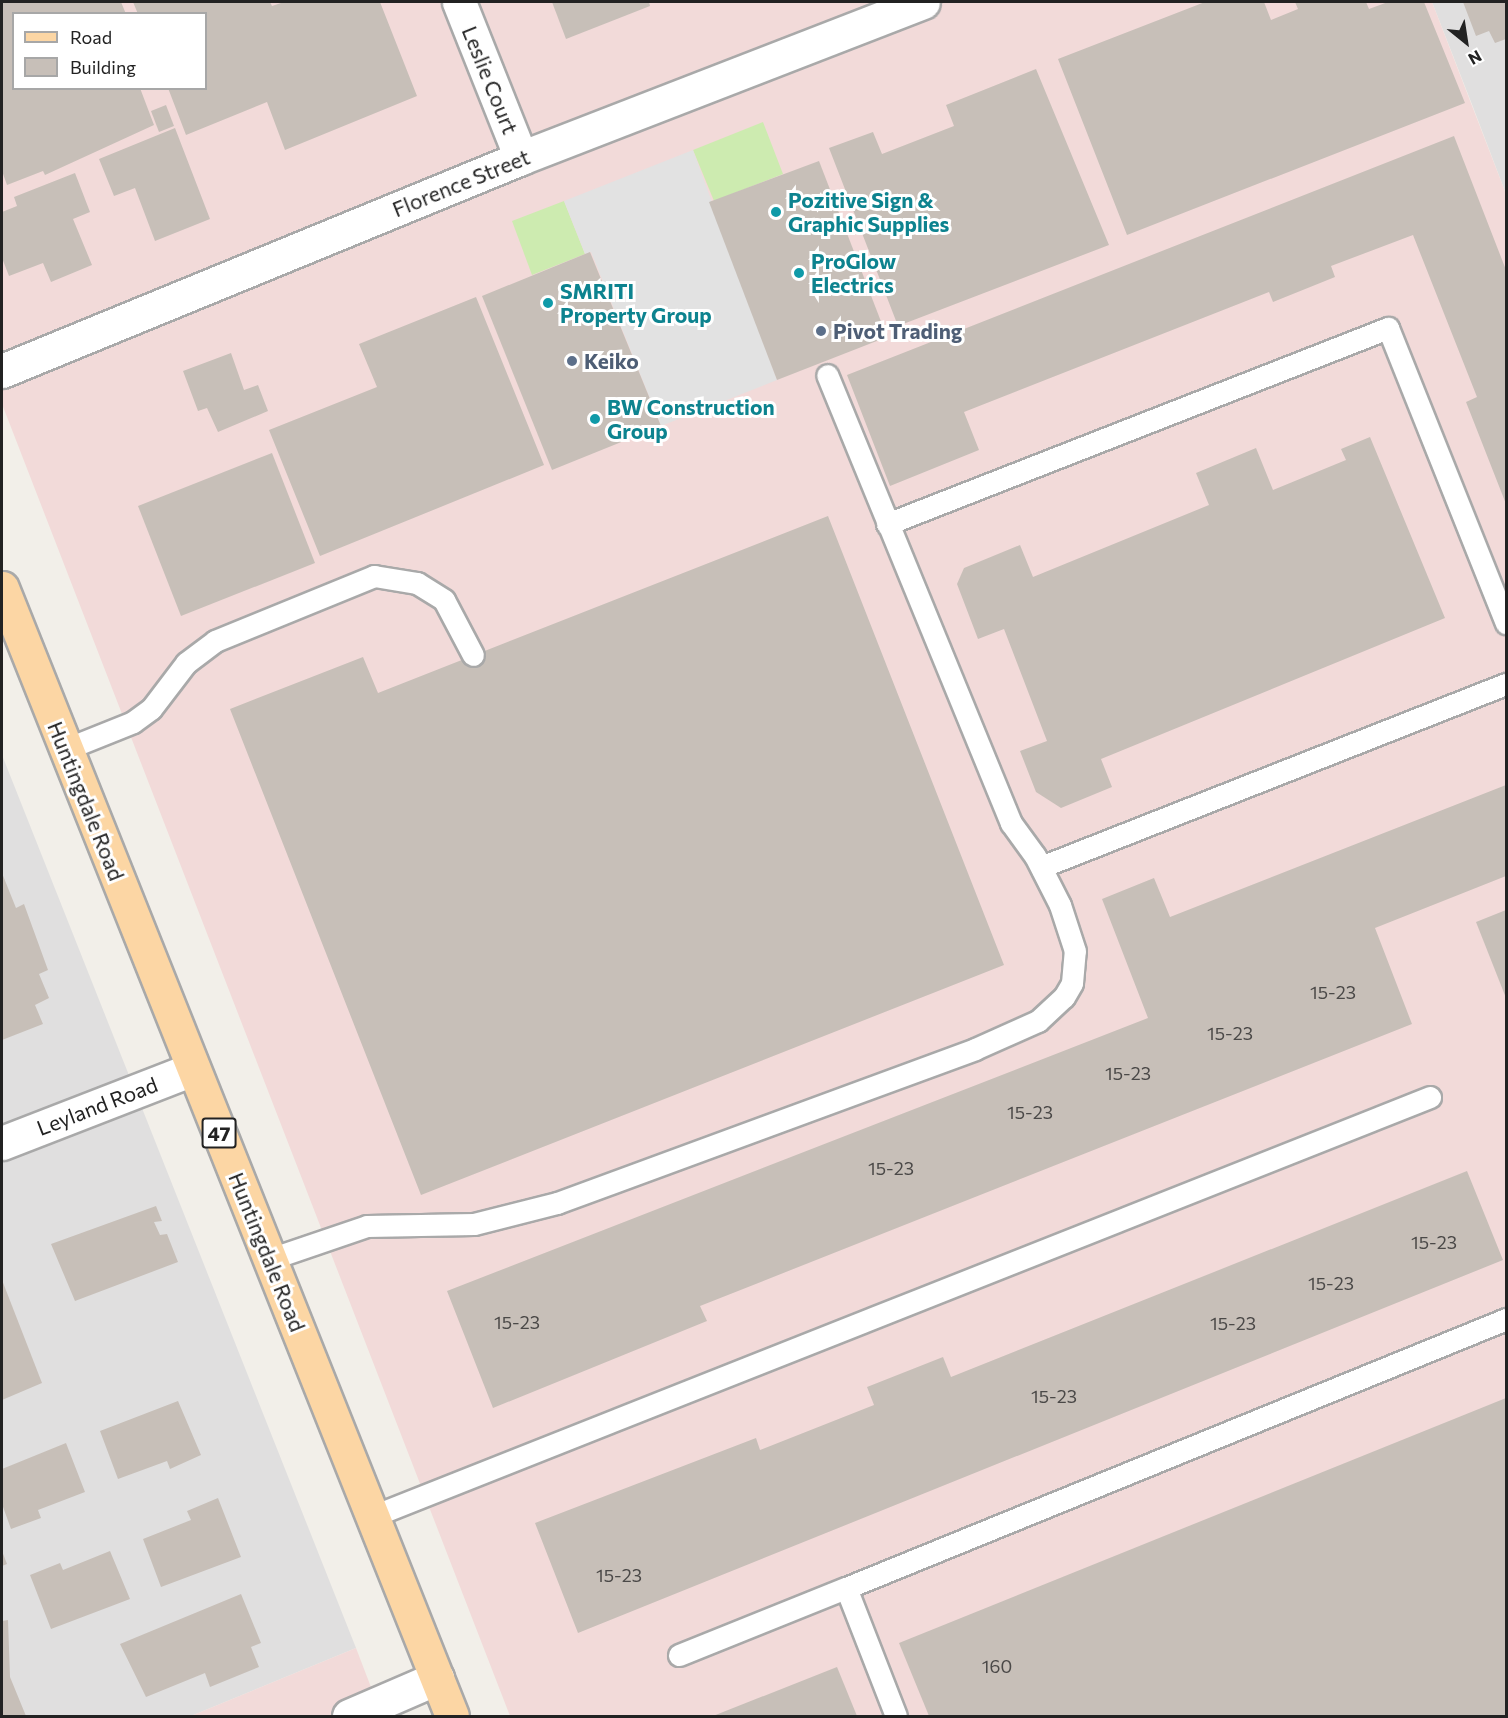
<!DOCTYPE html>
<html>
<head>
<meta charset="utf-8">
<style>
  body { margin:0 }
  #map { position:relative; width:1508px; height:1718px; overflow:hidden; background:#f2efe9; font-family:Commissioner,sans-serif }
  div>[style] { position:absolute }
  .residential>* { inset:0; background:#e0dfdf }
  .commercial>* { inset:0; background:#f2dad9 }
  .grass>* { inset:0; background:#cdebb0 }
  .parking>* { inset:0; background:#e2e2e2 }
  .building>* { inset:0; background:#c7bfb8 }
  .roads { filter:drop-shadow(2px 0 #a9a9a9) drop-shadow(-2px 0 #a9a9a9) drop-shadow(0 2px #a9a9a9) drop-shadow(0 -2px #a9a9a9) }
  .service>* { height:21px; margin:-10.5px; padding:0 10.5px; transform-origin:10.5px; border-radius:10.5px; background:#fff }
  .minor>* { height:33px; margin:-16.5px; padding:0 16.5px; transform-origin:16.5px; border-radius:16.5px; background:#fff }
  .primary>* { height:33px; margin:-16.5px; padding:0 16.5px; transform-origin:16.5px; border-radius:16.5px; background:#fcd6a4 }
  .dots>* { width:16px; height:16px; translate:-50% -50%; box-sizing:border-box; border:3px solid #fff; border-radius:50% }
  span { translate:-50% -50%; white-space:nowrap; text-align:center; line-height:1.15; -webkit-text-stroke:6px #fff; paint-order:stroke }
  .number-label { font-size:18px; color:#4b4948 }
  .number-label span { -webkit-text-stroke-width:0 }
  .shield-label span { padding:2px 4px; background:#fff; border:2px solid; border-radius:4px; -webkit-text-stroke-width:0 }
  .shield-label { font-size:20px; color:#222; font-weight:700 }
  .street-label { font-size:21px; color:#222 }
  .culture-label { font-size:21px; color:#0d838f; font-weight:700 }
  .left { translate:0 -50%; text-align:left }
  .service-label { font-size:21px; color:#4e5e75; font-weight:700 }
  .frame { position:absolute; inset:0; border:3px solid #222; pointer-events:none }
  .legend { position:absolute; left:12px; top:12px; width:195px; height:78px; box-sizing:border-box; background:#fff; border:2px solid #a7a7a7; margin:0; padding:8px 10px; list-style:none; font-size:18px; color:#222 }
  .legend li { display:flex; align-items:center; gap:12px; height:30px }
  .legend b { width:30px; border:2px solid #a7a7a7 }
  .north { position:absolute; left:1436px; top:12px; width:60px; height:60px; -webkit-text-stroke:4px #fff; paint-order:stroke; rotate:150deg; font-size:16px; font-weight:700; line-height:24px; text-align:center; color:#222 }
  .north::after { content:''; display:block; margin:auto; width:21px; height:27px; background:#222; clip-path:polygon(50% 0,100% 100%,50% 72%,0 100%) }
</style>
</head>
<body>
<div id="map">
  <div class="residential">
    <i style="clip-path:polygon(1432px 2px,1506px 2px,1506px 194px,1473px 107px)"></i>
    <i style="clip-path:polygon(2px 755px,356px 1648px,191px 1716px,2px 1716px)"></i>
  </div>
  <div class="commercial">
    <i style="clip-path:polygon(evenodd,2px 2px,1432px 2px,1506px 194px,1506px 1716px,510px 1716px,2px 404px,2px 2px,14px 14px,206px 14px,206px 88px,14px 88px,14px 14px)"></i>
    <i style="clip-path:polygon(356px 1648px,382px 1716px,191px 1716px)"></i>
  </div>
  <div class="grass">
    <i style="clip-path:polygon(763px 122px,783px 174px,714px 201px,693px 150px)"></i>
    <i style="clip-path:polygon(564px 201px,585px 254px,532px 275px,512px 221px)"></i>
  </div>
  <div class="parking">
    <i style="clip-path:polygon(693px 150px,777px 380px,661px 426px,591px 252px,585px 254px,564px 201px)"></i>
  </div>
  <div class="building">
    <i style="clip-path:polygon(2px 2px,121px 2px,126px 14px,14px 14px,14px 88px,140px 88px,154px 125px,45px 175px,43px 171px,7px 185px,2px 171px)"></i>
    <i style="clip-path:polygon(133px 2px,270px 2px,272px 6px,284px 2px,380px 2px,417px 96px,285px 150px,267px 102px,186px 135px,168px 88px,206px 88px,206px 14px,138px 14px)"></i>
    <i style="clip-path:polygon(552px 2px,649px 2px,650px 6px,566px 39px)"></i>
    <i style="clip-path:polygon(1205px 2px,1264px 2px,1271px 20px,1298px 9px,1295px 2px,1366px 2px,1369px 9px,1388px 2px,1424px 2px,1465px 103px,1127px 235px,1058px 59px)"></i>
    <i style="clip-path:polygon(1463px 2px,1506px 2px,1506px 39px,1495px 43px,1489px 31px,1476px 36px)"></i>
    <i style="clip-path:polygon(1036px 69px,1109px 245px,898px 326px,829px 148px,873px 132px,882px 154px,954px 126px,946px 105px)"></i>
    <i style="clip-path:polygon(166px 105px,174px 126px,159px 132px,151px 111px)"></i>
    <i style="clip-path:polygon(175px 128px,210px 219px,155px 241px,135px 188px,114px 196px,99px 159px)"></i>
    <i style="clip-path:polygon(1454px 136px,1506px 270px,1506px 504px,1466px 402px,1477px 397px,1413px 235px,1331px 266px,1335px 277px,1273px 302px,1269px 292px,964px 412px,979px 450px,890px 486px,847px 375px)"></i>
    <i style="clip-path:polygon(819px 161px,887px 337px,777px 380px,709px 202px)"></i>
    <i style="clip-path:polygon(75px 173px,90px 212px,73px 219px,92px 265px,51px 282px,43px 263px,9px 276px,2px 258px,2px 212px,17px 206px,14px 197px)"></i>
    <i style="clip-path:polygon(590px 252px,661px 426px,552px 470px,482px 296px)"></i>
    <i style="clip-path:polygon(476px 297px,544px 465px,320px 556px,269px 430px,377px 387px,359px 344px)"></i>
    <i style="clip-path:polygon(231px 353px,244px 390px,258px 385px,268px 411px,218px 432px,207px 408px,198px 411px,183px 371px)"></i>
    <i style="clip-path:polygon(1370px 437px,1445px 618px,1101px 759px,1112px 787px,1061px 808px,1036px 792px,1020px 751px,1047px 741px,1004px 629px,978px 639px,957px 584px,964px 568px,1020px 545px,1033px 577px,1209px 505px,1196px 473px,1256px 448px,1273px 490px,1346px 460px,1341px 449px)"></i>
    <i style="clip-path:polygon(272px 453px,315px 563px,181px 616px,138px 506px)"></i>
    <i style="clip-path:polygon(828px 516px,1004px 965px,421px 1195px,230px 709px,363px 657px,378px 693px)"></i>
    <i style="clip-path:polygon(1506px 785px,1506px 876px,1375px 928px,1412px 1024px,700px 1306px,707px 1321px,493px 1408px,447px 1291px,1148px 1018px,1102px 899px,1154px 878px,1170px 917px)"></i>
    <i style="clip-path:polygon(2px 873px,16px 908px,24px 904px,48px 970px,39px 974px,49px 998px,35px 1005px,43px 1024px,2px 1040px)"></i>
    <i style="clip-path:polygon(1506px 910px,1506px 998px,1476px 922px)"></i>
    <i style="clip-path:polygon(1467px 1171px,1503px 1260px,578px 1633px,535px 1523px,756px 1438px,760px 1450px,874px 1405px,867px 1387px,943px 1357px,951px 1377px)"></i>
    <i style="clip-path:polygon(156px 1206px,162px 1221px,154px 1222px,160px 1235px,167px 1234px,178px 1262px,75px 1301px,51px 1244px)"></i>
    <i style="clip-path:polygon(2px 1280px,42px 1383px,2px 1400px)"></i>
    <i style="clip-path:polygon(1506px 1398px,1506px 1716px,929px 1716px,899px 1643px)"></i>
    <i style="clip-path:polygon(178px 1401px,201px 1455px,170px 1469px,167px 1461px,118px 1479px,100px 1431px)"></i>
    <i style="clip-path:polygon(66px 1443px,85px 1492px,38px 1510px,41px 1518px,11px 1529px,2px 1504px,2px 1469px)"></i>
    <i style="clip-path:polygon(218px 1498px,241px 1557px,161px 1587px,143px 1539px,191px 1520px,187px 1511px)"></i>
    <i style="clip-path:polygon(2px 1551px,7px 1564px,2px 1566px)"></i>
    <i style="clip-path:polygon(110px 1551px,130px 1599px,51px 1629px,30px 1575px,60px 1563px,63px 1570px)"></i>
    <i style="clip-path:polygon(241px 1594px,261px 1643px,251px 1647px,259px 1667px,210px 1687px,205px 1673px,146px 1697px,120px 1644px)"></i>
    <i style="clip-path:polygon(8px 1620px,10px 1677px,26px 1716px,2px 1716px,2px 1621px)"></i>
    <i style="clip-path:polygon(837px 1667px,857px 1716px,713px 1716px)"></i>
  </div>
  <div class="roads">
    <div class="service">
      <i style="left:887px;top:524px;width:538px;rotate:-21.37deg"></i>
      <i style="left:1388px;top:328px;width:318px;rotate:68.2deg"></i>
      <i style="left:66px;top:749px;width:72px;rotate:-21.9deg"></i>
      <i style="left:133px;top:722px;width:22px;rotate:-36deg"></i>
      <i style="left:151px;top:709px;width:58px;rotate:-52.7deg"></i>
      <i style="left:186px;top:663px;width:36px;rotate:-37deg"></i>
      <i style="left:215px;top:641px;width:172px;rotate:-22.2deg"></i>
      <i style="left:374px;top:576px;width:44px;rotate:9.2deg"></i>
      <i style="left:417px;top:583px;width:32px;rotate:32deg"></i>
      <i style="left:444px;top:600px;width:62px;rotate:62.2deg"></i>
      <i style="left:1041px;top:867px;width:500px;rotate:-21.5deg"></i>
      <i style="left:270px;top:1259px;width:102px;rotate:-18.8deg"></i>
      <i style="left:367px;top:1226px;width:107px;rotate:-1.1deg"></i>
      <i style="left:474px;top:1224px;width:86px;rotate:-14.2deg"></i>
      <i style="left:557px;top:1203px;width:445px;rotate:-20.2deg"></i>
      <i style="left:975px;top:1049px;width:69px;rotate:-24deg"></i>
      <i style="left:1038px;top:1021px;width:35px;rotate:-43deg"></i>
      <i style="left:1064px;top:997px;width:16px;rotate:-60deg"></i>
      <i style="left:1072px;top:983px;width:32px;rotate:-85deg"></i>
      <i style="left:1075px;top:951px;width:48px;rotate:-108.1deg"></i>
      <i style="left:1060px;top:905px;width:55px;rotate:-117deg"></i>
      <i style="left:1035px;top:856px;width:41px;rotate:-126deg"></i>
      <i style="left:1011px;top:823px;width:484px;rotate:-112.3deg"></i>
      <i style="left:373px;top:1516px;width:1137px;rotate:-21.62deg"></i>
      <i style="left:679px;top:1655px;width:180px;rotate:-21.9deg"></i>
      <i style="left:896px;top:1716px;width:137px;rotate:-111.3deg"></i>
      <i style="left:846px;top:1588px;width:713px;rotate:-22.17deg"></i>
    </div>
    <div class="minor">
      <i style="left:459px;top:2px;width:168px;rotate:68.3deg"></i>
      <i style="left:2px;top:371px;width:561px;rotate:-22.31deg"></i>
      <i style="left:521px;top:158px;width:431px;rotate:-21.2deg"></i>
      <i style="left:2px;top:1143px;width:205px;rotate:-21.2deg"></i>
      <i style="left:349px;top:1716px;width:96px;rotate:-23.4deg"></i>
    </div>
    <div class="primary">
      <i style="left:2px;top:588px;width:1214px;rotate:68.25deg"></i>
    </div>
  </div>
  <div class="dots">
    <i style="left:776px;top:212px;background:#0f9aa8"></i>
    <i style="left:799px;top:273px;background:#0f9aa8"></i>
    <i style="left:548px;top:303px;background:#0f9aa8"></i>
    <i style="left:821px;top:331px;background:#5c6f8a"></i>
    <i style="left:572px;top:361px;background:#5c6f8a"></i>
    <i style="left:595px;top:419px;background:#0f9aa8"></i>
  </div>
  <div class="number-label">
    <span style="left:1333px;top:992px">15-23</span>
    <span style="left:1230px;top:1033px">15-23</span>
    <span style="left:1128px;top:1073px">15-23</span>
    <span style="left:1030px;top:1112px">15-23</span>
    <span style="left:891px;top:1168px">15-23</span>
    <span style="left:1434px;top:1242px">15-23</span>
    <span style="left:1331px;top:1283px">15-23</span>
    <span style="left:517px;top:1322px">15-23</span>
    <span style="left:1233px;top:1323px">15-23</span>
    <span style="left:1054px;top:1396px">15-23</span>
    <span style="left:619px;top:1575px">15-23</span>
    <span style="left:997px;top:1666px">160</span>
  </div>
  <div class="shield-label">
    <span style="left:219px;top:1133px">47</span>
  </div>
  <div class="street-label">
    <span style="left:490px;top:80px;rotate:68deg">Leslie Court</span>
    <span style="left:461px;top:183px;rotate:-22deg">Florence Street</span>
    <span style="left:86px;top:801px;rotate:68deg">Huntingdale Road</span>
    <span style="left:97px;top:1106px;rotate:-21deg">Leyland Road</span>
    <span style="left:267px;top:1252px;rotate:68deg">Huntingdale Road</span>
  </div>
  <div class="culture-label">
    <span class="left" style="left:788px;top:212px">Pozitive Sign &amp;<br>Graphic Supplies</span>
    <span class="left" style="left:811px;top:273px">ProGlow<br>Electrics</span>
    <span class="left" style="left:560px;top:303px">SMRITI<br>Property Group</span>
    <span class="left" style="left:607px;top:419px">BW Construction<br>Group</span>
  </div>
  <div class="service-label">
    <span class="left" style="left:833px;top:331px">Pivot Trading</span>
    <span class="left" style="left:584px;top:361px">Keiko</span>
  </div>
  <div class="frame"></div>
  <ul class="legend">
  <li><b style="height:8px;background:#fcd6a4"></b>Road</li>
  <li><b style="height:16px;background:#c7bfb8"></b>Building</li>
  </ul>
  <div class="north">N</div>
</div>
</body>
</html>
